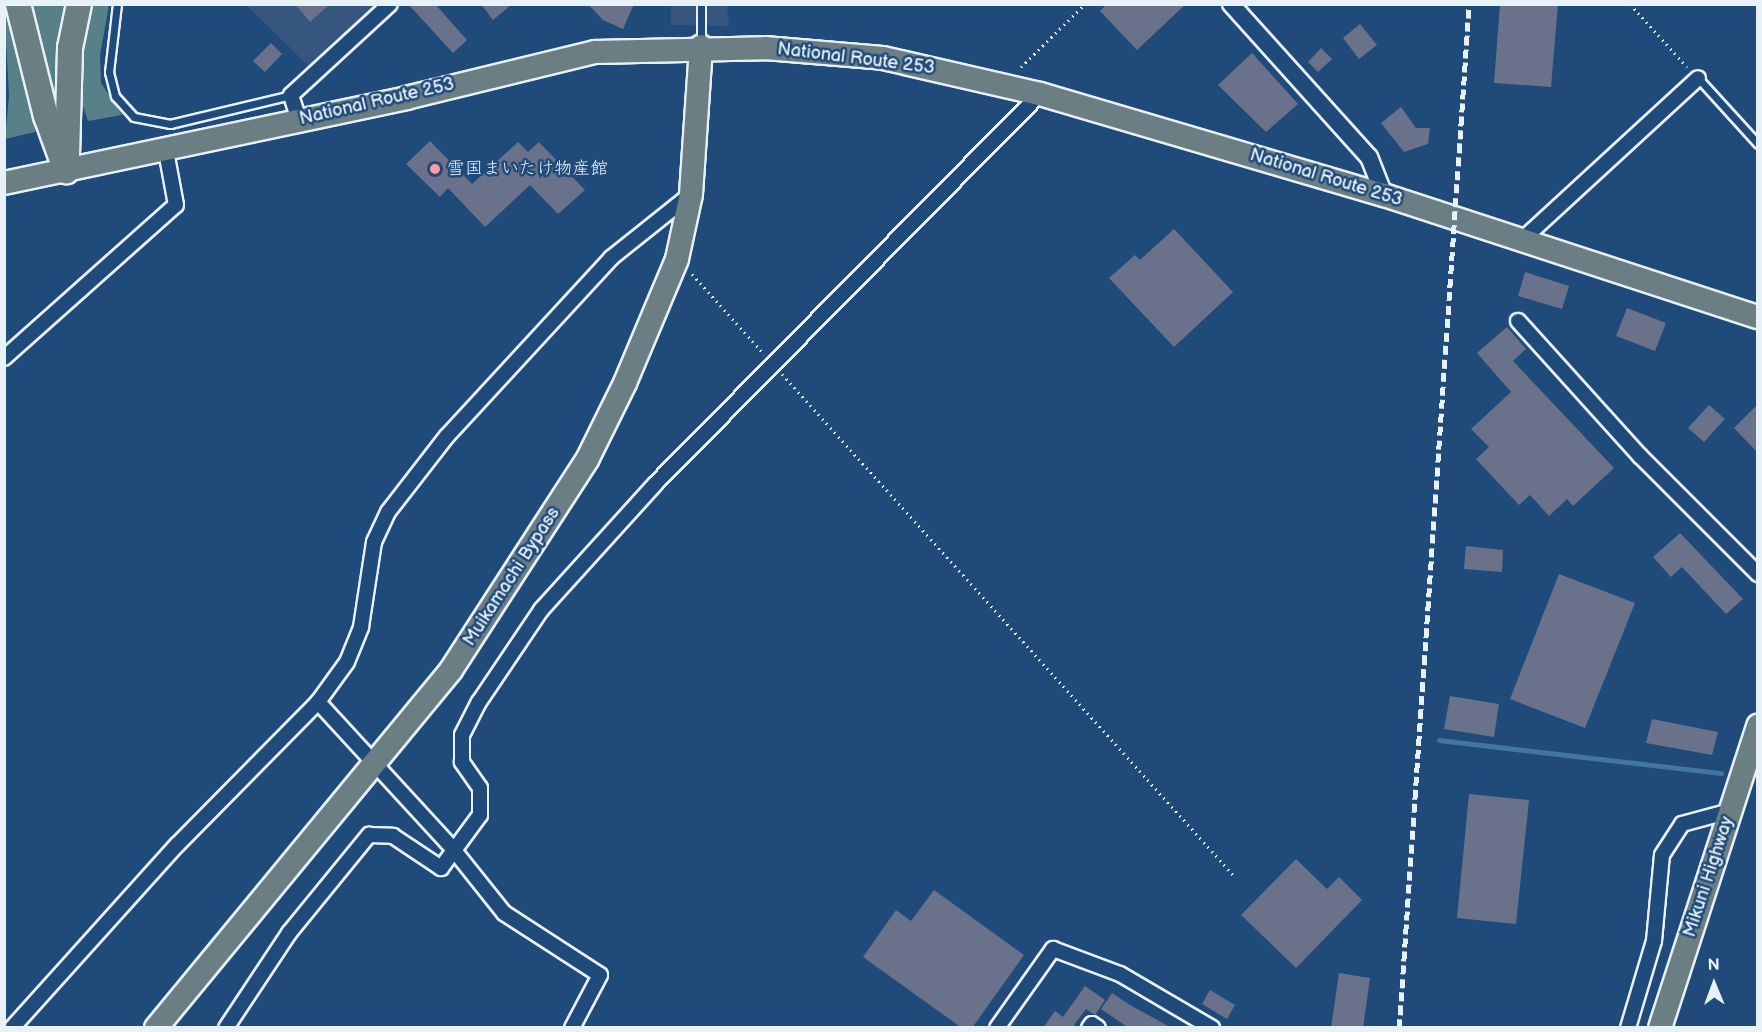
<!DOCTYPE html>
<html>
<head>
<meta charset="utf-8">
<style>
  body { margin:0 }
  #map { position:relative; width:1762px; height:1032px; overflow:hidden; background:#1f4a7a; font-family:"Balsamiq Sans","Klee One",sans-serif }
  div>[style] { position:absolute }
  .built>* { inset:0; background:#36567f }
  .green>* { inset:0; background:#588087 }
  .stream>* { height:5px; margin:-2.5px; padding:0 2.5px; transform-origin:2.5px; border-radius:2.5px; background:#42759f }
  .building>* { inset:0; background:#6a728b }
  .path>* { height:3px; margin-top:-1.5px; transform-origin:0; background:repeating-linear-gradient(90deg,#e8f1f8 0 1.5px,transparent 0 6px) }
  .roads { filter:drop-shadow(2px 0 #e8f1f8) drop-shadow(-2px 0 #e8f1f8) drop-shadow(0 2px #e8f1f8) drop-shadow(0 -2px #e8f1f8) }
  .service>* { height:7px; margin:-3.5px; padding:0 3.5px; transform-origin:3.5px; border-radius:3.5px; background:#1f4a7a }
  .minor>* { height:14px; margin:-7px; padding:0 7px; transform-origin:7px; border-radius:7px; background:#1f4a7a }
  .tertiary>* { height:16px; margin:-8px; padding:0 8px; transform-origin:8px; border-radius:8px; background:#1f4a7a }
  .trunk>* { height:22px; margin:-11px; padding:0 11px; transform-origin:11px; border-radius:11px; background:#6b7e84 }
  .motorway>* { height:24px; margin:-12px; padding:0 12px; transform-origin:12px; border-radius:12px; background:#6b7e84 }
  .rail>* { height:4.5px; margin-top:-2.25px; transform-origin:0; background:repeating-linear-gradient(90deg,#e8f1f8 0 9px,transparent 0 13.5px) }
  .dots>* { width:16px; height:16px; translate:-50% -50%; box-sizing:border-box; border:3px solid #1f4a7a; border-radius:50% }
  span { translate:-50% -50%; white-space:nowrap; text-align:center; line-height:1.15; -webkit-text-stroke:5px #1f4a7a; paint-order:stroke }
  .street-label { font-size:18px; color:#e8f1f8 }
  .poi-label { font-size:18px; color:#e8f1f8 }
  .left { translate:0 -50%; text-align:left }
  .frame { position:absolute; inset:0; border:6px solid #e8f1f8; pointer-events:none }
  .north { position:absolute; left:1684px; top:954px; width:60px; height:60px; -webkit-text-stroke:4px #1f4a7a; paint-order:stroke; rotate:359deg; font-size:16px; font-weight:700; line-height:24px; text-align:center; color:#e8f1f8 }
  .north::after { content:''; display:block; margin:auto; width:21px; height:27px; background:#e8f1f8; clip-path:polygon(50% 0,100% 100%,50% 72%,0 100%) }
</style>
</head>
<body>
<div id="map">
  <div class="built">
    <i style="clip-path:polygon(246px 5px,390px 5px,316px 73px)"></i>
    <i style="clip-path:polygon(671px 5px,727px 5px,729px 26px,671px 25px)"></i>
  </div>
  <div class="green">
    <i style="clip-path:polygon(4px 5px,10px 5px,36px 124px,35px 132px,5px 139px,9px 96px)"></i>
    <i style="clip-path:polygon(32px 5px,71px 5px,56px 111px)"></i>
    <i style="clip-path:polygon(91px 5px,109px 5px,100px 55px,101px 83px,122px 115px,88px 121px,79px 94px,82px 46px)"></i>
  </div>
  <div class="stream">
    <i style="left:1439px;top:740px;width:284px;rotate:6.7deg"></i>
  </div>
  <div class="building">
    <i style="clip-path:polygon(295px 4px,330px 4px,310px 22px)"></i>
    <i style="clip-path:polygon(408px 4px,435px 4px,467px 40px,453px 53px)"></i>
    <i style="clip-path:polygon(481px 4px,512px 4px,493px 20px)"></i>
    <i style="clip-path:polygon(588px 4px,634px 4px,623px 29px,603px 20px)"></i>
    <i style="clip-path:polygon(1107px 4px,1186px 4px,1137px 50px,1100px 11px)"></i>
    <i style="clip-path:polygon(1500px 4px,1558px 4px,1551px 87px,1494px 83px)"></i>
    <i style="clip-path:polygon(1360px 24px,1377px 45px,1359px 59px,1343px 38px)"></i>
    <i style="clip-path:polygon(271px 43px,282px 54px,265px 72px,253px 61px)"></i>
    <i style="clip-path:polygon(1321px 48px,1332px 59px,1318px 72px,1308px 62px)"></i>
    <i style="clip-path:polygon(1252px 53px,1298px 104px,1266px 132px,1218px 85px)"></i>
    <i style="clip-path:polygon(1401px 107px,1416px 128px,1430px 128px,1428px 144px,1404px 152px,1381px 123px)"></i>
    <i style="clip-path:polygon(430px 141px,472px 184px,518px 142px,528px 152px,539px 142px,585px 190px,558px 214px,530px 185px,485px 227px,448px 188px,440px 197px,406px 164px)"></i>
    <i style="clip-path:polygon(1174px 229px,1233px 292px,1174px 347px,1109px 278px,1135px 255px,1140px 260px)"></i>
    <i style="clip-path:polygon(1525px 272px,1569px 286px,1562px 309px,1518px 296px)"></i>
    <i style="clip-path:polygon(1627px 308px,1666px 323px,1655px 351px,1616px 336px)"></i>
    <i style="clip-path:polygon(1507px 327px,1526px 349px,1513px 361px,1614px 468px,1573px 506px,1567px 499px,1549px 516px,1530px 495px,1519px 505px,1476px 459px,1489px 447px,1471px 429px,1511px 392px,1477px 353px)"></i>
    <i style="clip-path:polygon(1758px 404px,1758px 453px,1734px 428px)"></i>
    <i style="clip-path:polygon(1709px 405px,1725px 419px,1704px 442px,1688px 428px)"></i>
    <i style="clip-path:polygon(1680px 533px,1743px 599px,1726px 614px,1682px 567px,1671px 577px,1653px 557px)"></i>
    <i style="clip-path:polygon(1466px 546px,1503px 550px,1502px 572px,1464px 569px)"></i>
    <i style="clip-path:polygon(1559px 574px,1635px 603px,1585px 728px,1510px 699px)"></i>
    <i style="clip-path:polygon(1450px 696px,1499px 704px,1494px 737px,1444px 729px)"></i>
    <i style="clip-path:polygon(1652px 719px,1718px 732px,1712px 755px,1646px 743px)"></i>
    <i style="clip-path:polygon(1469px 794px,1529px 800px,1516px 924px,1457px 918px)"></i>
    <i style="clip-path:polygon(1296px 859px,1327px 889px,1339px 877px,1362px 900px,1296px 968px,1241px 915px)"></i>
    <i style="clip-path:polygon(934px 890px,1024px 955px,972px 1028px,962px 1028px,863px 957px,896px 910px,911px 921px)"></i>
    <i style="clip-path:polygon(1339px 973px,1370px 978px,1363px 1028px,1331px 1028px)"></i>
    <i style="clip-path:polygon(1085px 986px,1105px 1000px,1095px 1015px,1086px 1009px,1074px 1025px,1078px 1028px,1043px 1028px,1055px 1011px,1063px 1017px)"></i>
    <i style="clip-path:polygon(1210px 990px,1235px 1005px,1227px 1019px,1202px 1004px)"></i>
    <i style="clip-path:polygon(1112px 993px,1130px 1005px,1172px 1028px,1129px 1028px,1101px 1009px)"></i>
  </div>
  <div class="path">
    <i style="left:1630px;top:4px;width:85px;rotate:47.9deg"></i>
    <i style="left:1021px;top:67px;width:90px;rotate:-44.5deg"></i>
    <i style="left:692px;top:274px;width:108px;rotate:48deg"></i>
    <i style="left:782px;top:374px;width:677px;rotate:47.99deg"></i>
  </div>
  <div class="roads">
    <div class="service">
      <i style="left:117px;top:4px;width:68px;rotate:96.7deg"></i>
      <i style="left:109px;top:72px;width:25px;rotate:76deg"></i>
      <i style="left:115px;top:96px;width:28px;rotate:48deg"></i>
      <i style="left:134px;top:117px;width:37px;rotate:11deg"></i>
      <i style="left:170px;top:124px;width:124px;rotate:-13.5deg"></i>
      <i style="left:701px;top:4px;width:39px;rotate:90deg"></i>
      <i style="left:1698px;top:78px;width:89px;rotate:47.7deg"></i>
    </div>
    <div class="minor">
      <i style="left:299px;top:120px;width:26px;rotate:-108deg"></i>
      <i style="left:291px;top:95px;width:134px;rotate:-42.6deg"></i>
      <i style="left:1522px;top:240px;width:239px;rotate:-42.6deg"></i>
      <i style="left:1518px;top:321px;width:182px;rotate:47.9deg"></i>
      <i style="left:1640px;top:456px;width:167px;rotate:45deg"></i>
      <i style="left:4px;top:358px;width:230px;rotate:-41.7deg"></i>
      <i style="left:176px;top:205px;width:55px;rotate:-100.5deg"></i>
      <i style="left:318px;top:702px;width:200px;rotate:47.4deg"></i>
      <i style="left:453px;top:849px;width:82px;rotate:51.4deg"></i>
      <i style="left:504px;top:913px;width:114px;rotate:32.9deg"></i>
      <i style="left:600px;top:975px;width:60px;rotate:117.8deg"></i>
      <i style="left:12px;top:1028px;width:246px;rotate:-48deg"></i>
      <i style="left:177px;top:845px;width:201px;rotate:-45.4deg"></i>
      <i style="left:318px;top:702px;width:49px;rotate:-54.1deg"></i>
      <i style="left:347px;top:662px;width:38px;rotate:-68deg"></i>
      <i style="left:361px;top:627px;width:86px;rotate:-81.3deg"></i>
      <i style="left:374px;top:542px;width:33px;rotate:-65deg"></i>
      <i style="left:388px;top:512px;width:96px;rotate:-52.2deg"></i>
      <i style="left:447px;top:436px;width:242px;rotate:-47.3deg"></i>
      <i style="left:611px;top:258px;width:101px;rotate:-38.6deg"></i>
      <i style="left:226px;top:1028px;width:114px;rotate:-56.4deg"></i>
      <i style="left:289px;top:933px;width:127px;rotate:-50.8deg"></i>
      <i style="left:369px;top:835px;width:24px;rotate:2deg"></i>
      <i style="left:393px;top:836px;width:58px;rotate:33.7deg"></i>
      <i style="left:441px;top:868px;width:66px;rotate:-53.7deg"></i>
      <i style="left:480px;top:815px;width:27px;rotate:-90deg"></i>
      <i style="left:480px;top:788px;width:32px;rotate:-125deg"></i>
      <i style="left:462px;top:762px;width:27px;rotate:-90deg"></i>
      <i style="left:462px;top:735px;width:37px;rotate:-63deg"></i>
      <i style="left:479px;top:702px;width:111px;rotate:-56deg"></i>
      <i style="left:541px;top:610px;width:171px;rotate:-47.8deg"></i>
      <i style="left:656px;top:483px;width:547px;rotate:-45.37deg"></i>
      <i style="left:997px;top:1028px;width:97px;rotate:-54.7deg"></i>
      <i style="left:1053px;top:949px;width:72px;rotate:20.5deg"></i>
      <i style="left:1120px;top:974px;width:107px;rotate:30.4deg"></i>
      <i style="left:1089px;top:1028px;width:5px;rotate:-53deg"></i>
      <i style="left:1092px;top:1024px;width:7px;rotate:34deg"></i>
      <i style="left:1628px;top:1028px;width:91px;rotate:-73.4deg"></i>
      <i style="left:1654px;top:941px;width:86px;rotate:-84.7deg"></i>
      <i style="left:1662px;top:855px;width:37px;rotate:-57deg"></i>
      <i style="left:1682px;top:824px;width:50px;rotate:-15.2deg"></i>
    </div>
    <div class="tertiary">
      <i style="left:1231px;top:4px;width:206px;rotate:48deg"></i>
      <i style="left:1369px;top:157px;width:41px;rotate:68.5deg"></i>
    </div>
    <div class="trunk">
      <i style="left:4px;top:183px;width:411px;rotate:-11.9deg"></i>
      <i style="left:406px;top:98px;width:195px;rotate:-13.7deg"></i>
      <i style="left:595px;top:52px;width:170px;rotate:-1.3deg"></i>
      <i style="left:765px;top:48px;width:118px;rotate:4.8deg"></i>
      <i style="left:883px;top:58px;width:161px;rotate:12.9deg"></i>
      <i style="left:1040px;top:94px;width:359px;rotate:16.4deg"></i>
      <i style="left:1384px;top:195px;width:393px;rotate:18.1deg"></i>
      <i style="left:156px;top:1028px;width:464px;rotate:-50.5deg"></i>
      <i style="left:451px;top:670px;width:252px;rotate:-57.1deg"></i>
      <i style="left:588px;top:458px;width:84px;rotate:-63.7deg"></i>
      <i style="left:625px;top:383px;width:134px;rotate:-67.2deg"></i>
      <i style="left:677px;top:259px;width:66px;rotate:-77.8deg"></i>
      <i style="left:691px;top:194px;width:148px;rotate:-86.1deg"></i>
      <i style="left:1660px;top:1028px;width:318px;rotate:-72deg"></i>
    </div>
    <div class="motorway">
      <i style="left:18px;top:4px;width:115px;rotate:76deg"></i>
      <i style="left:46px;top:116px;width:59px;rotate:70deg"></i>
      <i style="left:67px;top:156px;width:108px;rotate:-88.4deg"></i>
      <i style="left:70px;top:48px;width:45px;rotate:-78.4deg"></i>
    </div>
  </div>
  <div class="rail">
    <i style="left:1399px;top:1028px;width:1026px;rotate:-86.09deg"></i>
  </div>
  <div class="dots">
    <i style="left:435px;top:169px;background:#ff9aa2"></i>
  </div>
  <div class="street-label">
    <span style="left:856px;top:59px;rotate:7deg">National Route 253</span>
    <span style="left:377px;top:102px;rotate:-13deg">National Route 253</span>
    <span style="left:1326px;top:178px;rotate:17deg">National Route 253</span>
    <span style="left:512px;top:577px;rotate:-57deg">Muikamachi Bypass</span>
    <span style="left:1709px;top:877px;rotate:-72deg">Mikuni Highway</span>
  </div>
  <div class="poi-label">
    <span class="left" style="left:447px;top:169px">雪国まいたけ物産館</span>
  </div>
  <div class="frame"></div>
  <div class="north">N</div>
</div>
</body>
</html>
